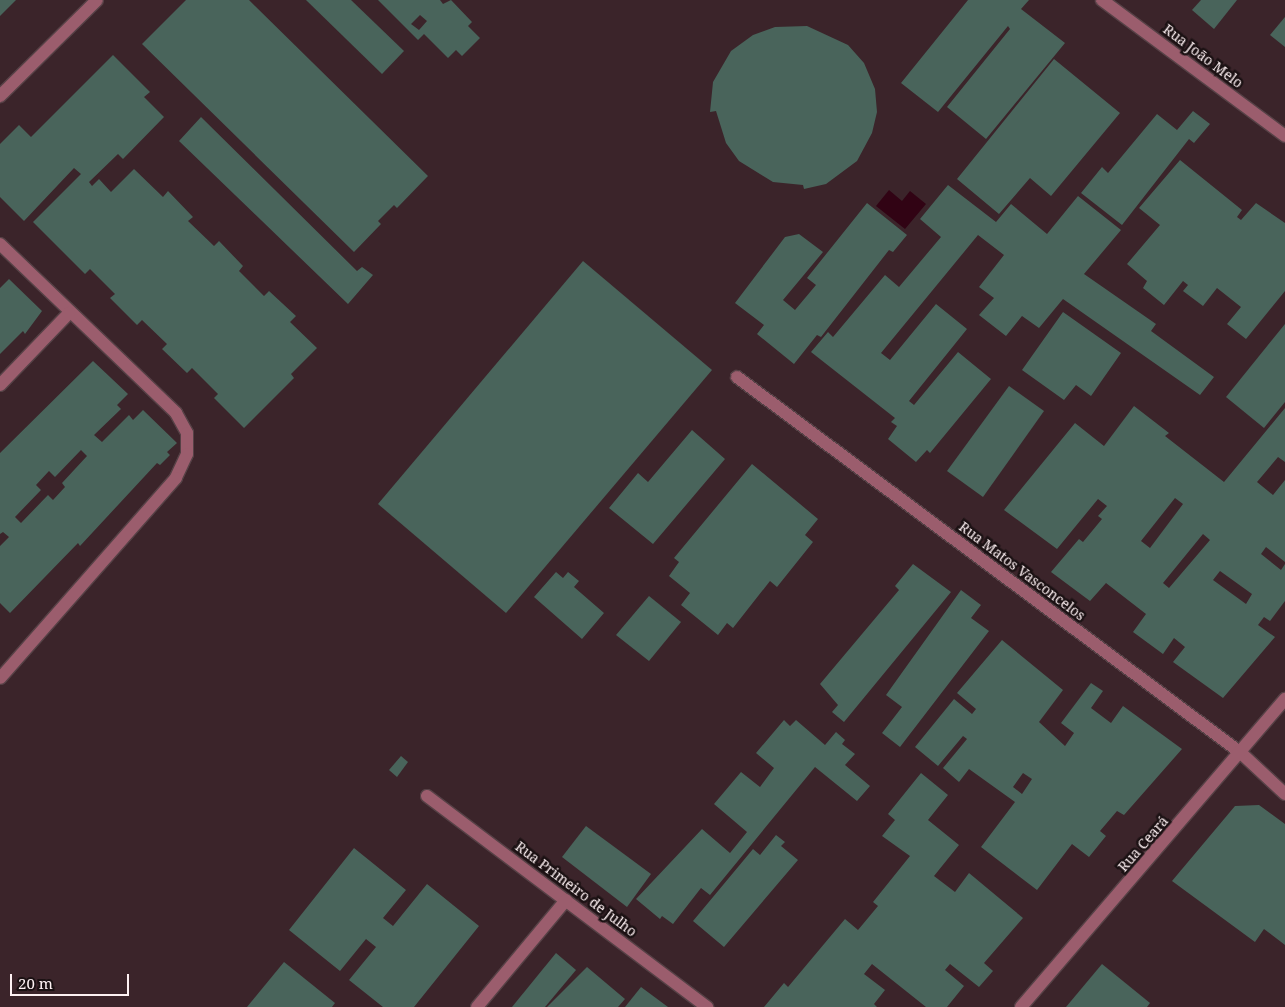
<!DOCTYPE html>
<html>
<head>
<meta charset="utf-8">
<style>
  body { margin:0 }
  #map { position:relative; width:1285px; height:1007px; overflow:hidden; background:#3b242a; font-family:"Noto Serif",serif }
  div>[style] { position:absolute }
  .water>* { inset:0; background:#310314 }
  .building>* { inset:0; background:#49645b }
  .roads { filter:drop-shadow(1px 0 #564146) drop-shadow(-1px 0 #564146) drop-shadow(0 1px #564146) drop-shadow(0 -1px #564146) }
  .street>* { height:12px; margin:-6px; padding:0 6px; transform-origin:6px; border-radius:6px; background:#9b5d6d }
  span { translate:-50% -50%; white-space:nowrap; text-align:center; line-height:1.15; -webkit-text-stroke:5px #1b1113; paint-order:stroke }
  .street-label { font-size:14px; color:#fef1f3 }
  .scale { position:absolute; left:10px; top:974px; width:119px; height:22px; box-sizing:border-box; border:2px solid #fef1f3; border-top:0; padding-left:6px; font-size:15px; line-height:18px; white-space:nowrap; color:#fef1f3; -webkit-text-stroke:4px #1b1113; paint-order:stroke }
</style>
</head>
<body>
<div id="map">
  <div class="water">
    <i style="clip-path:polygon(889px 190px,902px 201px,910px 191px,926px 204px,905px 229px,876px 206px)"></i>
  </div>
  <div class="building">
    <i style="clip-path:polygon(0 0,16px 0,0 16px)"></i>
    <i style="clip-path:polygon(186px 0,249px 0,428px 176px,397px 208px,394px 205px,378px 221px,381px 224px,354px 252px,142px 44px)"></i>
    <i style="clip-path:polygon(306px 0,351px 0,404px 51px,382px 74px)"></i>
    <i style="clip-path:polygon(evenodd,378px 0,440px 0,443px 4px,451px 0,472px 22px,468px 26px,480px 38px,462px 56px,456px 50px,448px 58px,424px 34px,418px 40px,378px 0,420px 15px,427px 21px,419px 30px,411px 24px,420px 15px)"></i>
    <i style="clip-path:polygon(968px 0,1029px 0,1021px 9px,1065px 43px,986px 139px,947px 107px,1010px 29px,1008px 26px,938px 112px,901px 83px)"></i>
    <i style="clip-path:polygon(1201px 0,1237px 0,1214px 29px,1192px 10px)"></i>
    <i style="clip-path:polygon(1285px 17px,1285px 47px,1270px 35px)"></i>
    <i style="clip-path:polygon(807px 26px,848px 45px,864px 63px,875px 89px,877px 112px,872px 133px,857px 161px,826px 184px,804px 189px,803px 185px,773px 182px,739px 161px,726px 143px,716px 111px,710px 112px,713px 82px,731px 51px,753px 35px,775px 27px)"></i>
    <i style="clip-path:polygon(113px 55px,150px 92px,144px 97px,164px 117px,123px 159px,118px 154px,89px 182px,92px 186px,99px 179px,111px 192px,134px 169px,163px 197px,168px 191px,193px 217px,188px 221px,214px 246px,219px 241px,243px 266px,239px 271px,264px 296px,269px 291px,296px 316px,290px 322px,317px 348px,291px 374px,294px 378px,244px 428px,214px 398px,218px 394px,192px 368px,187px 373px,162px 349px,167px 344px,142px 320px,137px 325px,110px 298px,115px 294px,90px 269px,85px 274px,33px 222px,81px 174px,74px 168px,24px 221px,0 197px,0 144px,19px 125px,31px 137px)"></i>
    <i style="clip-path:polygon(1054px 59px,1120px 113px,1051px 196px,1030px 178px,999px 214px,957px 179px)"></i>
    <i style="clip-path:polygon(1193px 111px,1210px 124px,1194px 143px,1189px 139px,1122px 225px,1081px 193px,1102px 167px,1108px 173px,1157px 114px,1177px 130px)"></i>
    <i style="clip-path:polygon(201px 117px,357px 271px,362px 267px,373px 275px,348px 304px,179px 141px)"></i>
    <i style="clip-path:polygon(1180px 160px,1242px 210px,1237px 217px,1241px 220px,1256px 203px,1285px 223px,1285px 291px,1246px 339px,1227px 324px,1241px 307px,1217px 288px,1203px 306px,1183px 291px,1188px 285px,1183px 281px,1164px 305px,1143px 288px,1147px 281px,1127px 264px,1160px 225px,1139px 208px)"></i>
    <i style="clip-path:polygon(948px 185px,996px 222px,1011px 204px,1047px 234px,1078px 196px,1121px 230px,1084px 274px,1156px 324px,1151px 331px,1214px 377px,1200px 395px,1063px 299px,1039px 328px,1022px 316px,1006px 336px,979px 315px,994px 298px,979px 287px,1004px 255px,978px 235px,881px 353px,890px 360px,936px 304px,967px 329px,909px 401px,914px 405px,958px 352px,991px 379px,930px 453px,927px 450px,916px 462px,888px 439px,897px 426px,891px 422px,895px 418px,811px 352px,828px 332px,833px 337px,885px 275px,899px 287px,941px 237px,920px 219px)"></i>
    <i style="clip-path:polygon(867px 203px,907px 235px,893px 252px,889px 250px,821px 337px,817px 335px,794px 364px,757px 334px,764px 325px,735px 303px,785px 237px,799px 234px,823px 252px,783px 300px,795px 310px,816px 285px,807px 278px)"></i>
    <i style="clip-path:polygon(583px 261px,712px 370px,506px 613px,378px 504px)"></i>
    <i style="clip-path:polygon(9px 279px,42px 311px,25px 334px,23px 331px,0 354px,0 288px)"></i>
    <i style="clip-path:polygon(1063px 312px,1121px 353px,1091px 396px,1076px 385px,1064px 400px,1022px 370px)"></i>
    <i style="clip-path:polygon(1285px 324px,1285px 402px,1264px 428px,1226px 397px)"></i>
    <i style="clip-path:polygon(evenodd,93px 361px,128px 394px,117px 405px,121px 409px,94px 435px,102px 442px,129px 415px,133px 420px,143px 410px,177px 443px,167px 452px,170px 455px,160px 465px,157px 463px,80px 546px,78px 543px,10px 613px,0 603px,0 546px,9px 537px,3px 532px,0 534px,0 453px,93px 361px,81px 450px,87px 456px,62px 483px,65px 487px,53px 500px,48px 495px,21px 523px,15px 517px,41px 490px,36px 485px,49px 471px,55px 477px,81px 450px)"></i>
    <i style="clip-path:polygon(1009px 386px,1044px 411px,983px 497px,947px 471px)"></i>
    <i style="clip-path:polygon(evenodd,1134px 406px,1169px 433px,1165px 436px,1224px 482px,1285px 408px,1285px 462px,1278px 457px,1257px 482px,1273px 495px,1285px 480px,1285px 562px,1266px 547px,1261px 554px,1281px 570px,1285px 564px,1285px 601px,1270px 621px,1264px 617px,1258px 625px,1275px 637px,1223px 698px,1173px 662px,1185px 647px,1174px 638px,1163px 654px,1133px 632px,1146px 614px,1106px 583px,1090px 601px,1051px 572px,1079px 539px,1083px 542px,1102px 519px,1098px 516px,1107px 506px,1098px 499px,1057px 549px,1004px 510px,1075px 423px,1104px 446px,1134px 406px,1175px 498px,1183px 504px,1150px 548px,1141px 541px,1175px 498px,1134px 406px,1203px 534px,1210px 540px,1169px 588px,1163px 583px,1203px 534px,1134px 406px,1220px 571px,1252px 594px,1246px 604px,1213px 580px,1220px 571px)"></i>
    <i style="clip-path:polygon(692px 430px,725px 459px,653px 544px,609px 508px,638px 473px,648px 482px)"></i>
    <i style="clip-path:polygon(752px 464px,818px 519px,805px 535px,813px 542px,777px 587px,770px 581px,733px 628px,727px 623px,718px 635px,681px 605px,690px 593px,669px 576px,679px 562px,674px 558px)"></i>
    <i style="clip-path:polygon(913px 564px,951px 592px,844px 722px,832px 712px,838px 705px,820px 684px,899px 590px,895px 586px)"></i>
    <i style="clip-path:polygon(556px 572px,563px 578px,568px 572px,579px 581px,574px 587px,604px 613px,582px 639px,534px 597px)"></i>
    <i style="clip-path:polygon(961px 590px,981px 605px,971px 618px,989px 631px,900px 747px,882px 733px,902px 707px,886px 695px)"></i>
    <i style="clip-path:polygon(649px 596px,681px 622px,649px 661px,616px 635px)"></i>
    <i style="clip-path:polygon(evenodd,1002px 640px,1063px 690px,1039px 722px,1065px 746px,1074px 733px,1061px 723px,1091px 683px,1103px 691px,1091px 708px,1111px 723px,1123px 706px,1182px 749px,1124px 815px,1117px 811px,1100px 831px,1106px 836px,1089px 857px,1072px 844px,1037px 890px,981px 847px,1015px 802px,969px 769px,959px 782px,943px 768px,967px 739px,963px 736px,938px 766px,915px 747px,954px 699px,972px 714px,976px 709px,957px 693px,1002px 640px,1023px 773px,1032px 779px,1022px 794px,1013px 787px,1023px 773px)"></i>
    <i style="clip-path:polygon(784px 720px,790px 726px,796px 720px,825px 745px,836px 732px,845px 740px,842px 744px,855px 754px,845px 765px,870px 786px,857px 801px,815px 767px,710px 895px,701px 888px,673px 924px,662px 916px,660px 919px,636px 899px,702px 829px,730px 853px,747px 832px,714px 804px,741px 772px,760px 787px,774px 768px,756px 753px)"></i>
    <i style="clip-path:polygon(401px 756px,408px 762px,397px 777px,389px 770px)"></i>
    <i style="clip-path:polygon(921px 773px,948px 795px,928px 820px,959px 845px,934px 876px,955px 892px,969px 873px,1023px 918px,984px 963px,993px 971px,979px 987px,950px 964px,945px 970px,964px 986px,947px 1007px,926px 1007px,872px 964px,864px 974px,885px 990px,874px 1004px,877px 1007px,764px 1007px,784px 983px,788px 987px,845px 919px,858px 930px,878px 906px,873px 902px,910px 856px,882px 836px,895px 820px,888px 814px)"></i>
    <i style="clip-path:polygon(1259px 805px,1285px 824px,1285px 945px,1264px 929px,1255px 942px,1172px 881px,1235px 806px)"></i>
    <i style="clip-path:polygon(586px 826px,651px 874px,627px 907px,562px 857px)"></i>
    <i style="clip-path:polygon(776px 835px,785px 842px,781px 846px,798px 860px,724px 947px,693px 921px,753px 849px,760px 855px)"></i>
    <i style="clip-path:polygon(354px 848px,406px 890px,383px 918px,393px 926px,427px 884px,479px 926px,414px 1007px,383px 1007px,349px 980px,376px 947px,366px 939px,340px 971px,289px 930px)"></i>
    <i style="clip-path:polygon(556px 953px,576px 970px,545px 1007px,512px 1007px)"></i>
    <i style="clip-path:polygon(284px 962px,335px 1003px,332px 1007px,247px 1007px)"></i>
    <i style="clip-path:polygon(1102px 964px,1150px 1003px,1147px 1007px,1066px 1007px)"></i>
    <i style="clip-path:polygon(587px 967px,625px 999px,618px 1007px,547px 1007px)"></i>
    <i style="clip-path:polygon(641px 987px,668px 1007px,625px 1007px)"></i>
  </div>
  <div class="roads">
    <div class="street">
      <i style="left:1102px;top:0;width:228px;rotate:36.6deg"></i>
      <i style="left:0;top:96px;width:136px;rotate:-44.7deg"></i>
      <i style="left:0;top:244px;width:244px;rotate:43.8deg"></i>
      <i style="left:176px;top:413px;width:23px;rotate:61deg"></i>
      <i style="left:187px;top:433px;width:21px;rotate:90deg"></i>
      <i style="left:187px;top:454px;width:26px;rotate:115deg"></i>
      <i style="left:176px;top:478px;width:266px;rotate:131.3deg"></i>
      <i style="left:737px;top:377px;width:629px;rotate:36.72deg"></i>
      <i style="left:1241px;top:753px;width:60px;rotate:43deg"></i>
      <i style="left:0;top:385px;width:100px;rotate:-46.2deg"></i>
      <i style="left:427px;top:796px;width:351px;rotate:37deg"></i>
      <i style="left:477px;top:1007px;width:139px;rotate:-50.2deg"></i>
      <i style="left:1021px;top:1007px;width:406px;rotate:-49.4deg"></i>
    </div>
  </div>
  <div class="street-label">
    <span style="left:1203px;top:56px;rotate:37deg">Rua João Melo</span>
    <span style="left:1022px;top:571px;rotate:37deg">Rua Matos Vasconcelos</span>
    <span style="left:1143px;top:844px;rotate:-49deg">Rua Ceará</span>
    <span style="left:576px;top:889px;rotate:37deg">Rua Primeiro de Julho</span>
  </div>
  <div class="scale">20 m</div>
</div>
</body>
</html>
